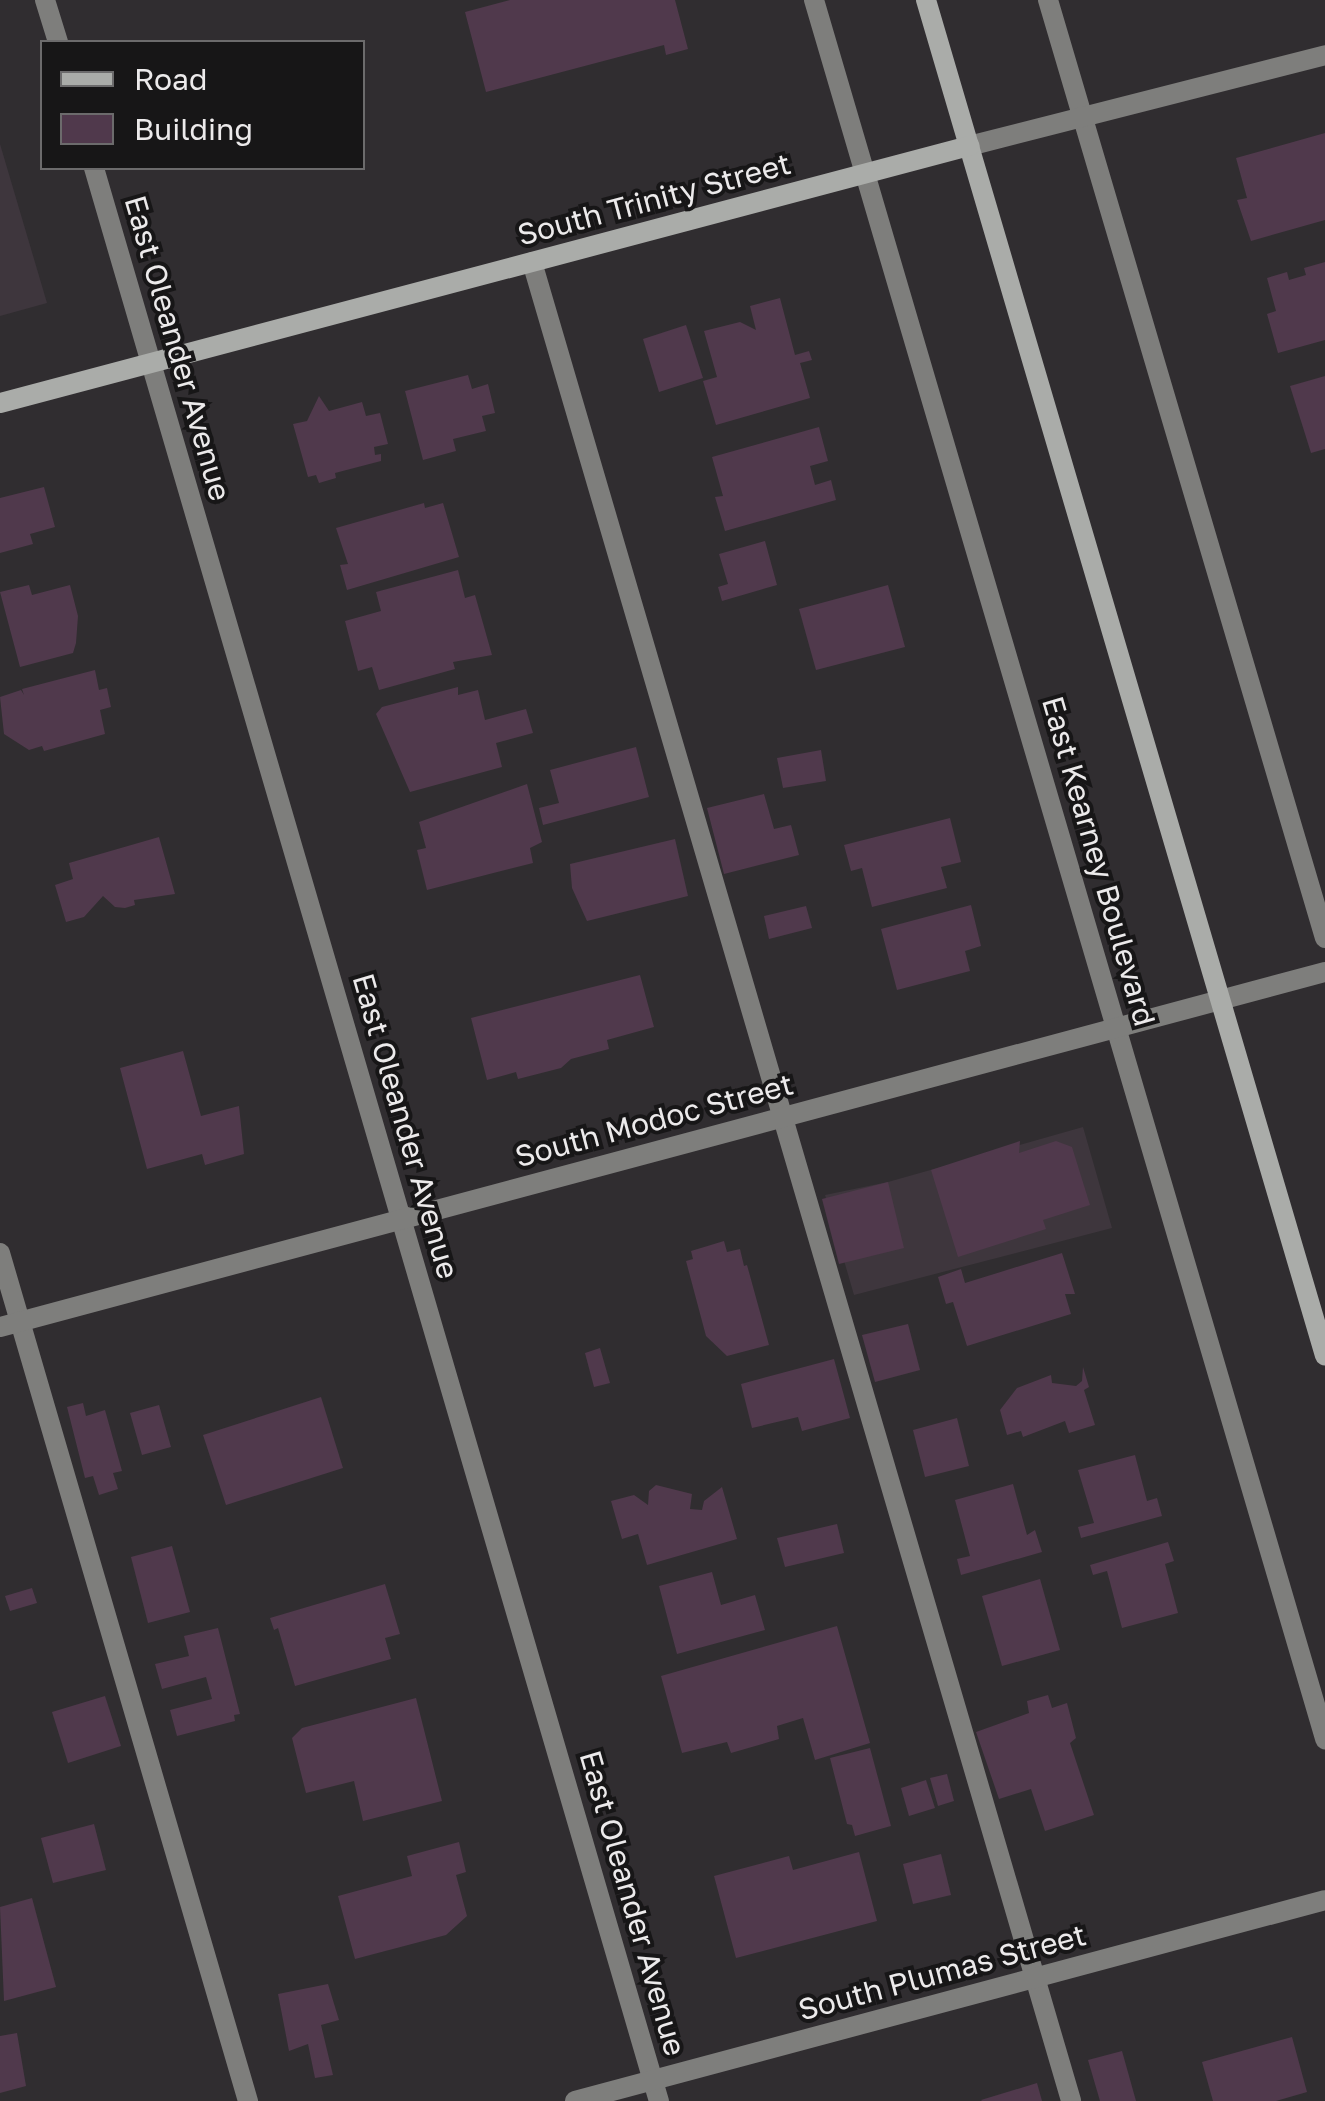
<!DOCTYPE html>
<html>
<head>
<meta charset="utf-8">
<style>
  body { margin:0 }
  #map { position:relative; width:1325px; height:2101px; overflow:hidden; background:#302d30; font-family:"Golos Text",sans-serif }
  div>[style] { position:absolute }
  .built>* { inset:0; background:#3e363d }
  .building>* { inset:0; background:#50394c }
  .lane>* { height:20px; margin:-10px; padding:0 10px; transform-origin:10px; border-radius:10px; background:#7e7e7c }
  .street>* { height:20px; margin:-10px; padding:0 10px; transform-origin:10px; border-radius:10px; background:#7e7e7c }
  .secondary>* { height:20px; margin:-10px; padding:0 10px; transform-origin:10px; border-radius:10px; background:#aaaca9 }
  span { translate:-50% -50%; white-space:nowrap; text-align:center; line-height:1.15; -webkit-text-stroke:8px #171617; paint-order:stroke }
  .street-label { font-size:30px; color:#eceaeb }
  .legend { position:absolute; left:40px; top:40px; width:325px; height:130px; box-sizing:border-box; background:#171617; border:2px solid #6c6b6c; margin:0; padding:12px 18px; list-style:none; font-size:30px; color:#eceaeb }
  .legend li { display:flex; align-items:center; gap:20px; height:50px }
  .legend b { width:50px; border:2px solid #6c6b6c }
</style>
</head>
<body>
<div id="map">
  <div class="built">
    <i style="clip-path:polygon(0 144px,47px 303px,0 316px)"></i>
    <i style="clip-path:polygon(1083px 1127px,1112px 1228px,854px 1295px,825px 1195px,888px 1182px)"></i>
  </div>
  <div class="building">
    <i style="clip-path:polygon(510px 0,675px 0,688px 49px,666px 55px,664px 45px,486px 92px,465px 12px)"></i>
    <i style="clip-path:polygon(1325px 133px,1325px 220px,1251px 241px,1237px 200px,1247px 198px,1236px 158px)"></i>
    <i style="clip-path:polygon(1325px 262px,1325px 340px,1278px 353px,1267px 314px,1276px 311px,1267px 278px,1287px 272px,1289px 280px,1306px 275px,1304px 268px)"></i>
    <i style="clip-path:polygon(780px 298px,795px 355px,809px 351px,812px 360px,800px 363px,810px 398px,716px 425px,703px 381px,717px 377px,704px 331px,740px 322px,756px 330px,750px 306px)"></i>
    <i style="clip-path:polygon(686px 325px,703px 378px,659px 392px,643px 339px)"></i>
    <i style="clip-path:polygon(468px 375px,472px 389px,488px 384px,495px 413px,482px 416px,486px 431px,453px 439px,456px 451px,423px 460px,405px 391px)"></i>
    <i style="clip-path:polygon(1325px 376px,1325px 449px,1311px 453px,1290px 386px)"></i>
    <i style="clip-path:polygon(319px 396px,329px 411px,362px 402px,366px 416px,380px 413px,388px 444px,374px 447px,375px 455px,381px 454px,381px 461px,335px 473px,336px 478px,319px 483px,316px 475px,308px 477px,293px 424px,307px 421px)"></i>
    <i style="clip-path:polygon(819px 427px,828px 461px,810px 466px,815px 485px,831px 480px,836px 500px,725px 531px,715px 497px,723px 496px,712px 457px)"></i>
    <i style="clip-path:polygon(44px 487px,55px 527px,30px 534px,33px 544px,0 553px,0 498px)"></i>
    <i style="clip-path:polygon(424px 503px,425px 508px,443px 503px,459px 557px,347px 590px,340px 565px,348px 564px,336px 528px)"></i>
    <i style="clip-path:polygon(765px 541px,777px 585px,722px 601px,718px 587px,728px 584px,719px 554px)"></i>
    <i style="clip-path:polygon(458px 570px,465px 598px,475px 595px,492px 655px,453px 662px,455px 669px,379px 690px,372px 667px,358px 671px,345px 621px,381px 611px,376px 592px)"></i>
    <i style="clip-path:polygon(29px 585px,32px 595px,70px 585px,78px 616px,76px 643px,73px 653px,20px 667px,0 592px)"></i>
    <i style="clip-path:polygon(888px 585px,905px 647px,816px 670px,799px 609px)"></i>
    <i style="clip-path:polygon(95px 670px,99px 690px,107px 688px,111px 707px,100px 710px,105px 734px,44px 751px,42px 746px,29px 750px,4px 734px,0 697px,21px 690px,24px 695px,22px 689px)"></i>
    <i style="clip-path:polygon(458px 687px,458px 695px,478px 690px,485px 720px,526px 709px,533px 733px,496px 743px,502px 767px,410px 792px,376px 714px,382px 707px)"></i>
    <i style="clip-path:polygon(636px 747px,649px 797px,543px 825px,539px 808px,559px 803px,550px 770px)"></i>
    <i style="clip-path:polygon(821px 750px,826px 781px,783px 788px,777px 758px)"></i>
    <i style="clip-path:polygon(527px 784px,542px 842px,530px 848px,533px 863px,427px 890px,417px 850px,426px 848px,419px 822px)"></i>
    <i style="clip-path:polygon(764px 794px,774px 829px,791px 825px,799px 855px,724px 874px,707px 808px)"></i>
    <i style="clip-path:polygon(950px 818px,961px 862px,941px 867px,947px 888px,872px 907px,862px 868px,851px 871px,844px 845px)"></i>
    <i style="clip-path:polygon(159px 837px,175px 894px,134px 900px,135px 905px,125px 908px,115px 907px,103px 896px,84px 917px,66px 922px,55px 885px,73px 879px,69px 863px)"></i>
    <i style="clip-path:polygon(675px 839px,688px 896px,587px 921px,572px 888px,570px 864px)"></i>
    <i style="clip-path:polygon(971px 905px,981px 946px,965px 951px,970px 971px,897px 990px,881px 929px)"></i>
    <i style="clip-path:polygon(806px 906px,812px 928px,769px 939px,764px 916px)"></i>
    <i style="clip-path:polygon(640px 975px,654px 1027px,607px 1040px,609px 1049px,571px 1059px,561px 1068px,518px 1079px,516px 1072px,487px 1080px,471px 1018px)"></i>
    <i style="clip-path:polygon(183px 1051px,201px 1116px,239px 1106px,244px 1154px,205px 1165px,202px 1154px,147px 1169px,120px 1068px)"></i>
    <i style="clip-path:polygon(1020px 1141px,1019px 1153px,1056px 1141px,1072px 1147px,1090px 1205px,1043px 1220px,1046px 1229px,958px 1257px,931px 1170px)"></i>
    <i style="clip-path:polygon(888px 1182px,904px 1248px,839px 1264px,822px 1199px)"></i>
    <i style="clip-path:polygon(724px 1241px,727px 1252px,740px 1249px,744px 1266px,747px 1265px,769px 1345px,727px 1356px,706px 1336px,686px 1261px,693px 1259px,691px 1251px)"></i>
    <i style="clip-path:polygon(1062px 1253px,1075px 1294px,1065px 1294px,1071px 1314px,967px 1346px,953px 1302px,946px 1304px,938px 1277px,961px 1269px,965px 1283px)"></i>
    <i style="clip-path:polygon(908px 1324px,920px 1370px,875px 1382px,862px 1335px)"></i>
    <i style="clip-path:polygon(600px 1348px,610px 1383px,594px 1387px,585px 1353px)"></i>
    <i style="clip-path:polygon(834px 1359px,850px 1418px,802px 1431px,798px 1417px,752px 1428px,741px 1384px)"></i>
    <i style="clip-path:polygon(1083px 1367px,1089px 1387px,1084px 1390px,1095px 1425px,1069px 1433px,1065px 1421px,1023px 1437px,1021px 1431px,1007px 1435px,1000px 1410px,1017px 1388px,1051px 1375px,1052px 1383px,1076px 1386px,1082px 1381px)"></i>
    <i style="clip-path:polygon(321px 1397px,343px 1468px,226px 1505px,203px 1435px)"></i>
    <i style="clip-path:polygon(83px 1403px,86px 1416px,105px 1410px,122px 1471px,113px 1473px,118px 1489px,99px 1495px,93px 1476px,85px 1478px,67px 1407px)"></i>
    <i style="clip-path:polygon(159px 1405px,171px 1447px,142px 1455px,130px 1413px)"></i>
    <i style="clip-path:polygon(957px 1418px,969px 1466px,925px 1477px,913px 1430px)"></i>
    <i style="clip-path:polygon(1135px 1455px,1147px 1501px,1157px 1498px,1162px 1516px,1081px 1538px,1078px 1527px,1094px 1523px,1078px 1470px)"></i>
    <i style="clip-path:polygon(1013px 1484px,1027px 1535px,1035px 1530px,1042px 1552px,961px 1575px,957px 1559px,970px 1556px,955px 1500px)"></i>
    <i style="clip-path:polygon(656px 1485px,692px 1494px,690px 1509px,702px 1510px,704px 1501px,722px 1487px,737px 1539px,647px 1565px,638px 1534px,622px 1539px,611px 1501px,634px 1495px,648px 1505px,649px 1491px)"></i>
    <i style="clip-path:polygon(837px 1524px,844px 1553px,785px 1567px,777px 1538px)"></i>
    <i style="clip-path:polygon(1168px 1542px,1174px 1561px,1165px 1564px,1178px 1613px,1122px 1628px,1107px 1571px,1093px 1575px,1090px 1565px)"></i>
    <i style="clip-path:polygon(172px 1546px,190px 1612px,148px 1623px,131px 1557px)"></i>
    <i style="clip-path:polygon(712px 1572px,721px 1605px,755px 1595px,765px 1630px,677px 1654px,659px 1586px)"></i>
    <i style="clip-path:polygon(1040px 1579px,1060px 1650px,1002px 1666px,982px 1596px)"></i>
    <i style="clip-path:polygon(385px 1584px,400px 1634px,385px 1638px,391px 1659px,295px 1686px,278px 1628px,274px 1630px,270px 1618px)"></i>
    <i style="clip-path:polygon(32px 1588px,37px 1603px,10px 1611px,5px 1596px)"></i>
    <i style="clip-path:polygon(837px 1626px,870px 1743px,815px 1760px,803px 1718px,777px 1726px,779px 1739px,731px 1753px,727px 1742px,682px 1753px,661px 1676px)"></i>
    <i style="clip-path:polygon(218px 1628px,240px 1714px,234px 1715px,235px 1721px,177px 1736px,170px 1710px,212px 1699px,206px 1677px,162px 1689px,155px 1664px,189px 1656px,184px 1636px)"></i>
    <i style="clip-path:polygon(1048px 1695px,1052px 1708px,1067px 1703px,1076px 1738px,1070px 1743px,1094px 1815px,1045px 1831px,1031px 1789px,999px 1799px,976px 1732px,1029px 1713px,1027px 1701px)"></i>
    <i style="clip-path:polygon(105px 1696px,121px 1746px,68px 1763px,52px 1712px)"></i>
    <i style="clip-path:polygon(416px 1698px,442px 1801px,363px 1821px,354px 1781px,306px 1793px,292px 1738px,302px 1728px)"></i>
    <i style="clip-path:polygon(870px 1748px,891px 1826px,855px 1836px,852px 1825px,847px 1824px,830px 1758px)"></i>
    <i style="clip-path:polygon(947px 1774px,954px 1801px,938px 1806px,930px 1778px)"></i>
    <i style="clip-path:polygon(926px 1780px,935px 1808px,909px 1816px,901px 1788px)"></i>
    <i style="clip-path:polygon(94px 1824px,106px 1870px,53px 1883px,41px 1838px)"></i>
    <i style="clip-path:polygon(459px 1842px,466px 1872px,456px 1875px,467px 1916px,446px 1935px,355px 1959px,338px 1896px,412px 1876px,407px 1856px)"></i>
    <i style="clip-path:polygon(859px 1852px,877px 1921px,736px 1958px,714px 1876px,789px 1856px,793px 1870px)"></i>
    <i style="clip-path:polygon(941px 1854px,951px 1895px,913px 1904px,903px 1864px)"></i>
    <i style="clip-path:polygon(32px 1898px,56px 1987px,4px 2001px,0 1907px)"></i>
    <i style="clip-path:polygon(328px 1984px,339px 2020px,321px 2025px,333px 2075px,315px 2078px,308px 2044px,289px 2051px,278px 1994px)"></i>
    <i style="clip-path:polygon(17px 2033px,26px 2086px,0 2093px,0 2036px)"></i>
    <i style="clip-path:polygon(1292px 2037px,1307px 2092px,1276px 2101px,1213px 2101px,1202px 2062px)"></i>
    <i style="clip-path:polygon(1122px 2051px,1136px 2101px,1100px 2101px,1088px 2060px)"></i>
    <i style="clip-path:polygon(1037px 2083px,1042px 2101px,982px 2101px,981px 2100px)"></i>
  </div>
  <div class="lane">
    <i style="left:532px;top:262px;width:1916px;rotate:73.66deg"></i>
    <i style="left:0;top:1253px;width:884px;rotate:73.7deg"></i>
  </div>
  <div class="street">
    <i style="left:45px;top:0;width:44px;rotate:72.8deg"></i>
    <i style="left:814px;top:0;width:1813px;rotate:73.62deg"></i>
    <i style="left:1048px;top:0;width:978px;rotate:73.55deg"></i>
    <i style="left:969px;top:146px;width:367px;rotate:-14.3deg"></i>
    <i style="left:94px;top:168px;width:2014px;rotate:73.71deg"></i>
    <i style="left:0;top:1327px;width:1372px;rotate:-15deg"></i>
    <i style="left:575px;top:2101px;width:776px;rotate:-15deg"></i>
  </div>
  <div class="secondary">
    <i style="left:926px;top:0;width:1413px;rotate:73.6deg"></i>
    <i style="left:0;top:403px;width:1003px;rotate:-14.85deg"></i>
  </div>
  <div class="street-label">
    <span style="left:654px;top:199px;rotate:-15deg">South Trinity Street</span>
    <span style="left:178px;top:348px;rotate:74deg">East Oleander Avenue</span>
    <span style="left:1099px;top:861px;rotate:74deg">East Kearney Boulevard</span>
    <span style="left:654px;top:1120px;rotate:-15deg">South Modoc Street</span>
    <span style="left:406px;top:1126px;rotate:74deg">East Oleander Avenue</span>
    <span style="left:633px;top:1903px;rotate:74deg">East Oleander Avenue</span>
    <span style="left:942px;top:1972px;rotate:-15deg">South Plumas Street</span>
  </div>
  <ul class="legend">
  <li><b style="height:12px;background:#aaaca9"></b>Road</li>
  <li><b style="height:28px;background:#50394c"></b>Building</li>
  </ul>
</div>
</body>
</html>
